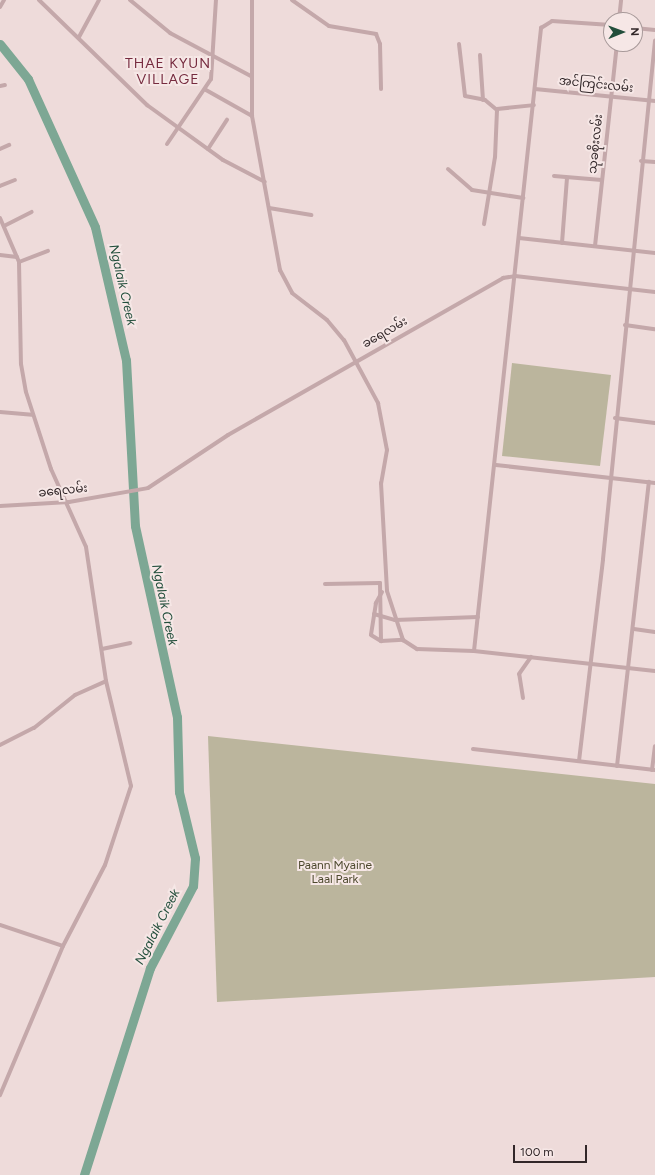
<!DOCTYPE html>
<html>
<head>
<meta charset="utf-8">
<style>
  body { margin:0 }
  #map { position:relative; width:655px; height:1175px; overflow:hidden; background:#eedbda; font-family:Figtree,"Noto Sans Myanmar",sans-serif }
  div>[style] { position:absolute }
  .green>* { inset:0; background:#bbb59d }
  .river>* { height:9px; margin:-4.5px; padding:0 4.5px; transform-origin:4.5px; border-radius:4.5px; background:#7da794 }
  .street>* { height:4px; margin:-2px; padding:0 2px; transform-origin:2px; border-radius:2px; background:#c4a8aa }
  span { translate:-50% -50%; white-space:nowrap; text-align:center; line-height:1.15; -webkit-text-stroke:4px #f6e7e6; paint-order:stroke }
  .street-label { font-size:12px; color:#322729 }
  .park-label { font-size:12px; color:#4d492e }
  .water-label { font-size:13px; color:#224e3b; font-style:italic }
  .quarter-label { font-size:14px; color:#762b3f; letter-spacing:1px }
  .north { position:absolute; left:603px; top:12px; width:40px; height:40px; box-sizing:border-box; background:#f6e7e6; border:1px solid #a89a9a; border-radius:50%; rotate:89deg; font-size:11px; font-weight:700; line-height:16px; text-align:center; color:#322729 }
  .north::after { content:''; display:block; margin:auto; width:14px; height:18px; background:#224e3b; clip-path:polygon(50% 0,100% 100%,50% 72%,0 100%) }
  .scale { position:absolute; left:513px; top:1145px; width:74px; height:18px; box-sizing:border-box; border:2px solid #322729; border-top:0; padding-left:5px; font-size:12px; line-height:14px; white-space:nowrap; color:#322729; -webkit-text-stroke:3px #f6e7e6; paint-order:stroke }
</style>
</head>
<body>
<div id="map">
  <div class="green">
    <i style="clip-path:polygon(512px 363px,611px 375px,600px 466px,502px 456px)"></i>
    <i style="clip-path:polygon(208px 736px,655px 784px,655px 977px,217px 1002px)"></i>
  </div>
  <div class="river">
    <i style="left:0;top:44px;width:45px;rotate:51.3deg"></i>
    <i style="left:28px;top:79px;width:162px;rotate:65.6deg"></i>
    <i style="left:95px;top:227px;width:137px;rotate:76.9deg"></i>
    <i style="left:126px;top:360px;width:166px;rotate:86.9deg"></i>
    <i style="left:135px;top:526px;width:196px;rotate:77.6deg"></i>
    <i style="left:177px;top:717px;width:75px;rotate:88.5deg"></i>
    <i style="left:179px;top:792px;width:68px;rotate:76.4deg"></i>
    <i style="left:195px;top:858px;width:28px;rotate:94deg"></i>
    <i style="left:193px;top:886px;width:93px;rotate:117.7deg"></i>
    <i style="left:150px;top:968px;width:217px;rotate:107.7deg"></i>
  </div>
  <div class="street">
    <i style="left:39px;top:0;width:151px;rotate:44.2deg"></i>
    <i style="left:147px;top:105px;width:94px;rotate:35.9deg"></i>
    <i style="left:223px;top:160px;width:47px;rotate:27.6deg"></i>
    <i style="left:130px;top:0;width:52px;rotate:39.5deg"></i>
    <i style="left:170px;top:33px;width:92px;rotate:28deg"></i>
    <i style="left:252px;top:0;width:116px;rotate:90deg"></i>
    <i style="left:252px;top:116px;width:157px;rotate:79.7deg"></i>
    <i style="left:280px;top:270px;width:26px;rotate:62deg"></i>
    <i style="left:292px;top:293px;width:44px;rotate:37.6deg"></i>
    <i style="left:327px;top:320px;width:26px;rotate:50deg"></i>
    <i style="left:344px;top:340px;width:72px;rotate:61.6deg"></i>
    <i style="left:378px;top:403px;width:48px;rotate:79.2deg"></i>
    <i style="left:387px;top:450px;width:34px;rotate:100deg"></i>
    <i style="left:381px;top:483px;width:108px;rotate:86.8deg"></i>
    <i style="left:387px;top:591px;width:52px;rotate:71.9deg"></i>
    <i style="left:403px;top:640px;width:17px;rotate:33deg"></i>
    <i style="left:417px;top:649px;width:57px;rotate:2deg"></i>
    <i style="left:474px;top:651px;width:182px;rotate:6.3deg"></i>
    <i style="left:292px;top:0;width:45px;rotate:35.1deg"></i>
    <i style="left:329px;top:26px;width:48px;rotate:9.7deg"></i>
    <i style="left:376px;top:34px;width:11px;rotate:68deg"></i>
    <i style="left:380px;top:44px;width:45px;rotate:88.7deg"></i>
    <i style="left:0;top:7px;width:8px;rotate:-60deg"></i>
    <i style="left:619px;top:20px;width:20px;rotate:-84deg"></i>
    <i style="left:635px;top:28px;width:20px;rotate:6deg"></i>
    <i style="left:79px;top:37px;width:42px;rotate:-61.6deg"></i>
    <i style="left:459px;top:44px;width:52px;rotate:83.4deg"></i>
    <i style="left:465px;top:96px;width:20px;rotate:11deg"></i>
    <i style="left:485px;top:100px;width:16px;rotate:40deg"></i>
    <i style="left:497px;top:110px;width:47px;rotate:92.4deg"></i>
    <i style="left:495px;top:157px;width:68px;rotate:99.3deg"></i>
    <i style="left:480px;top:55px;width:45px;rotate:86.2deg"></i>
    <i style="left:0;top:86px;width:5px;rotate:-11deg"></i>
    <i style="left:535px;top:89px;width:121px;rotate:5.7deg"></i>
    <i style="left:206px;top:90px;width:53px;rotate:29.5deg"></i>
    <i style="left:497px;top:109px;width:37px;rotate:-6deg"></i>
    <i style="left:167px;top:144px;width:78px;rotate:-55.9deg"></i>
    <i style="left:211px;top:79px;width:79px;rotate:-86.4deg"></i>
    <i style="left:0;top:149px;width:10px;rotate:-24deg"></i>
    <i style="left:208px;top:149px;width:35px;rotate:-57deg"></i>
    <i style="left:641px;top:161px;width:14px;rotate:4deg"></i>
    <i style="left:448px;top:169px;width:32px;rotate:41deg"></i>
    <i style="left:472px;top:190px;width:52px;rotate:8.9deg"></i>
    <i style="left:554px;top:176px;width:48px;rotate:4.8deg"></i>
    <i style="left:0;top:186px;width:16px;rotate:-22deg"></i>
    <i style="left:269px;top:208px;width:43px;rotate:9.5deg"></i>
    <i style="left:0;top:218px;width:48px;rotate:66.6deg"></i>
    <i style="left:19px;top:262px;width:102px;rotate:88.9deg"></i>
    <i style="left:21px;top:364px;width:28px;rotate:80deg"></i>
    <i style="left:26px;top:392px;width:81px;rotate:72deg"></i>
    <i style="left:51px;top:469px;width:85px;rotate:65.8deg"></i>
    <i style="left:86px;top:547px;width:135px;rotate:81.5deg"></i>
    <i style="left:106px;top:681px;width:108px;rotate:76.6deg"></i>
    <i style="left:131px;top:786px;width:83px;rotate:108.2deg"></i>
    <i style="left:105px;top:865px;width:91px;rotate:117.4deg"></i>
    <i style="left:63px;top:946px;width:162px;rotate:112.9deg"></i>
    <i style="left:4px;top:226px;width:31px;rotate:-27deg"></i>
    <i style="left:519px;top:238px;width:137px;rotate:6.3deg"></i>
    <i style="left:562px;top:243px;width:65px;rotate:-85.6deg"></i>
    <i style="left:595px;top:246px;width:203px;rotate:-83.8deg"></i>
    <i style="left:0;top:255px;width:17px;rotate:7deg"></i>
    <i style="left:19px;top:262px;width:31px;rotate:-21deg"></i>
    <i style="left:625px;top:325px;width:30px;rotate:8deg"></i>
    <i style="left:0;top:412px;width:32px;rotate:5deg"></i>
    <i style="left:615px;top:418px;width:40px;rotate:7.1deg"></i>
    <i style="left:496px;top:465px;width:160px;rotate:6.5deg"></i>
    <i style="left:0;top:506px;width:69px;rotate:-3.3deg"></i>
    <i style="left:69px;top:502px;width:80px;rotate:-10deg"></i>
    <i style="left:148px;top:488px;width:96px;rotate:-33.5deg"></i>
    <i style="left:228px;top:435px;width:317px;rotate:-29.7deg"></i>
    <i style="left:503px;top:278px;width:12px;rotate:-9deg"></i>
    <i style="left:515px;top:276px;width:141px;rotate:6.5deg"></i>
    <i style="left:325px;top:584px;width:55px;rotate:-1deg"></i>
    <i style="left:380px;top:583px;width:58px;rotate:89deg"></i>
    <i style="left:382px;top:592px;width:13px;rotate:119deg"></i>
    <i style="left:376px;top:603px;width:32px;rotate:99deg"></i>
    <i style="left:371px;top:635px;width:12px;rotate:31deg"></i>
    <i style="left:381px;top:641px;width:22px;rotate:-3deg"></i>
    <i style="left:374px;top:614px;width:22px;rotate:16deg"></i>
    <i style="left:395px;top:620px;width:83px;rotate:-2.1deg"></i>
    <i style="left:634px;top:629px;width:21px;rotate:8deg"></i>
    <i style="left:102px;top:649px;width:29px;rotate:-12deg"></i>
    <i style="left:474px;top:651px;width:627px;rotate:-83.86deg"></i>
    <i style="left:541px;top:28px;width:13px;rotate:-32deg"></i>
    <i style="left:552px;top:21px;width:59px;rotate:3.9deg"></i>
    <i style="left:523px;top:698px;width:24px;rotate:-99deg"></i>
    <i style="left:519px;top:674px;width:21px;rotate:-55deg"></i>
    <i style="left:0;top:745px;width:38px;rotate:-27deg"></i>
    <i style="left:34px;top:728px;width:53px;rotate:-38.8deg"></i>
    <i style="left:75px;top:695px;width:34px;rotate:-24deg"></i>
    <i style="left:473px;top:749px;width:183px;rotate:6.6deg"></i>
    <i style="left:579px;top:761px;width:203px;rotate:-83.2deg"></i>
    <i style="left:603px;top:559px;width:521px;rotate:-84.27deg"></i>
    <i style="left:617px;top:766px;width:286px;rotate:-83.6deg"></i>
    <i style="left:652px;top:770px;width:24px;rotate:-83deg"></i>
    <i style="left:0;top:925px;width:66px;rotate:18.4deg"></i>
  </div>
  <div class="street-label">
    <span style="left:596px;top:85px;rotate:6deg">အင်ကြင်းလမ်း</span>
    <span style="left:596px;top:144px;rotate:-84deg">သုခစိုးလမ်း</span>
    <span style="left:385px;top:333px;rotate:-30deg">ခရေလမ်း</span>
    <span style="left:63px;top:491px;rotate:-6deg">ခရေလမ်း</span>
  </div>
  <div class="park-label">
    <span style="left:335px;top:873px">Paann Myaine<br>Laal Park</span>
  </div>
  <div class="water-label">
    <span style="left:122px;top:285px;rotate:77deg">Ngalaik Creek</span>
    <span style="left:164px;top:605px;rotate:78deg">Ngalaik Creek</span>
    <span style="left:158px;top:927px;rotate:-63deg">Ngalaik Creek</span>
  </div>
  <div class="quarter-label">
    <span style="left:168px;top:72px">THAE KYUN<br>VILLAGE</span>
  </div>
  <div class="north">N</div>
  <div class="scale">100 m</div>
</div>
</body>
</html>
